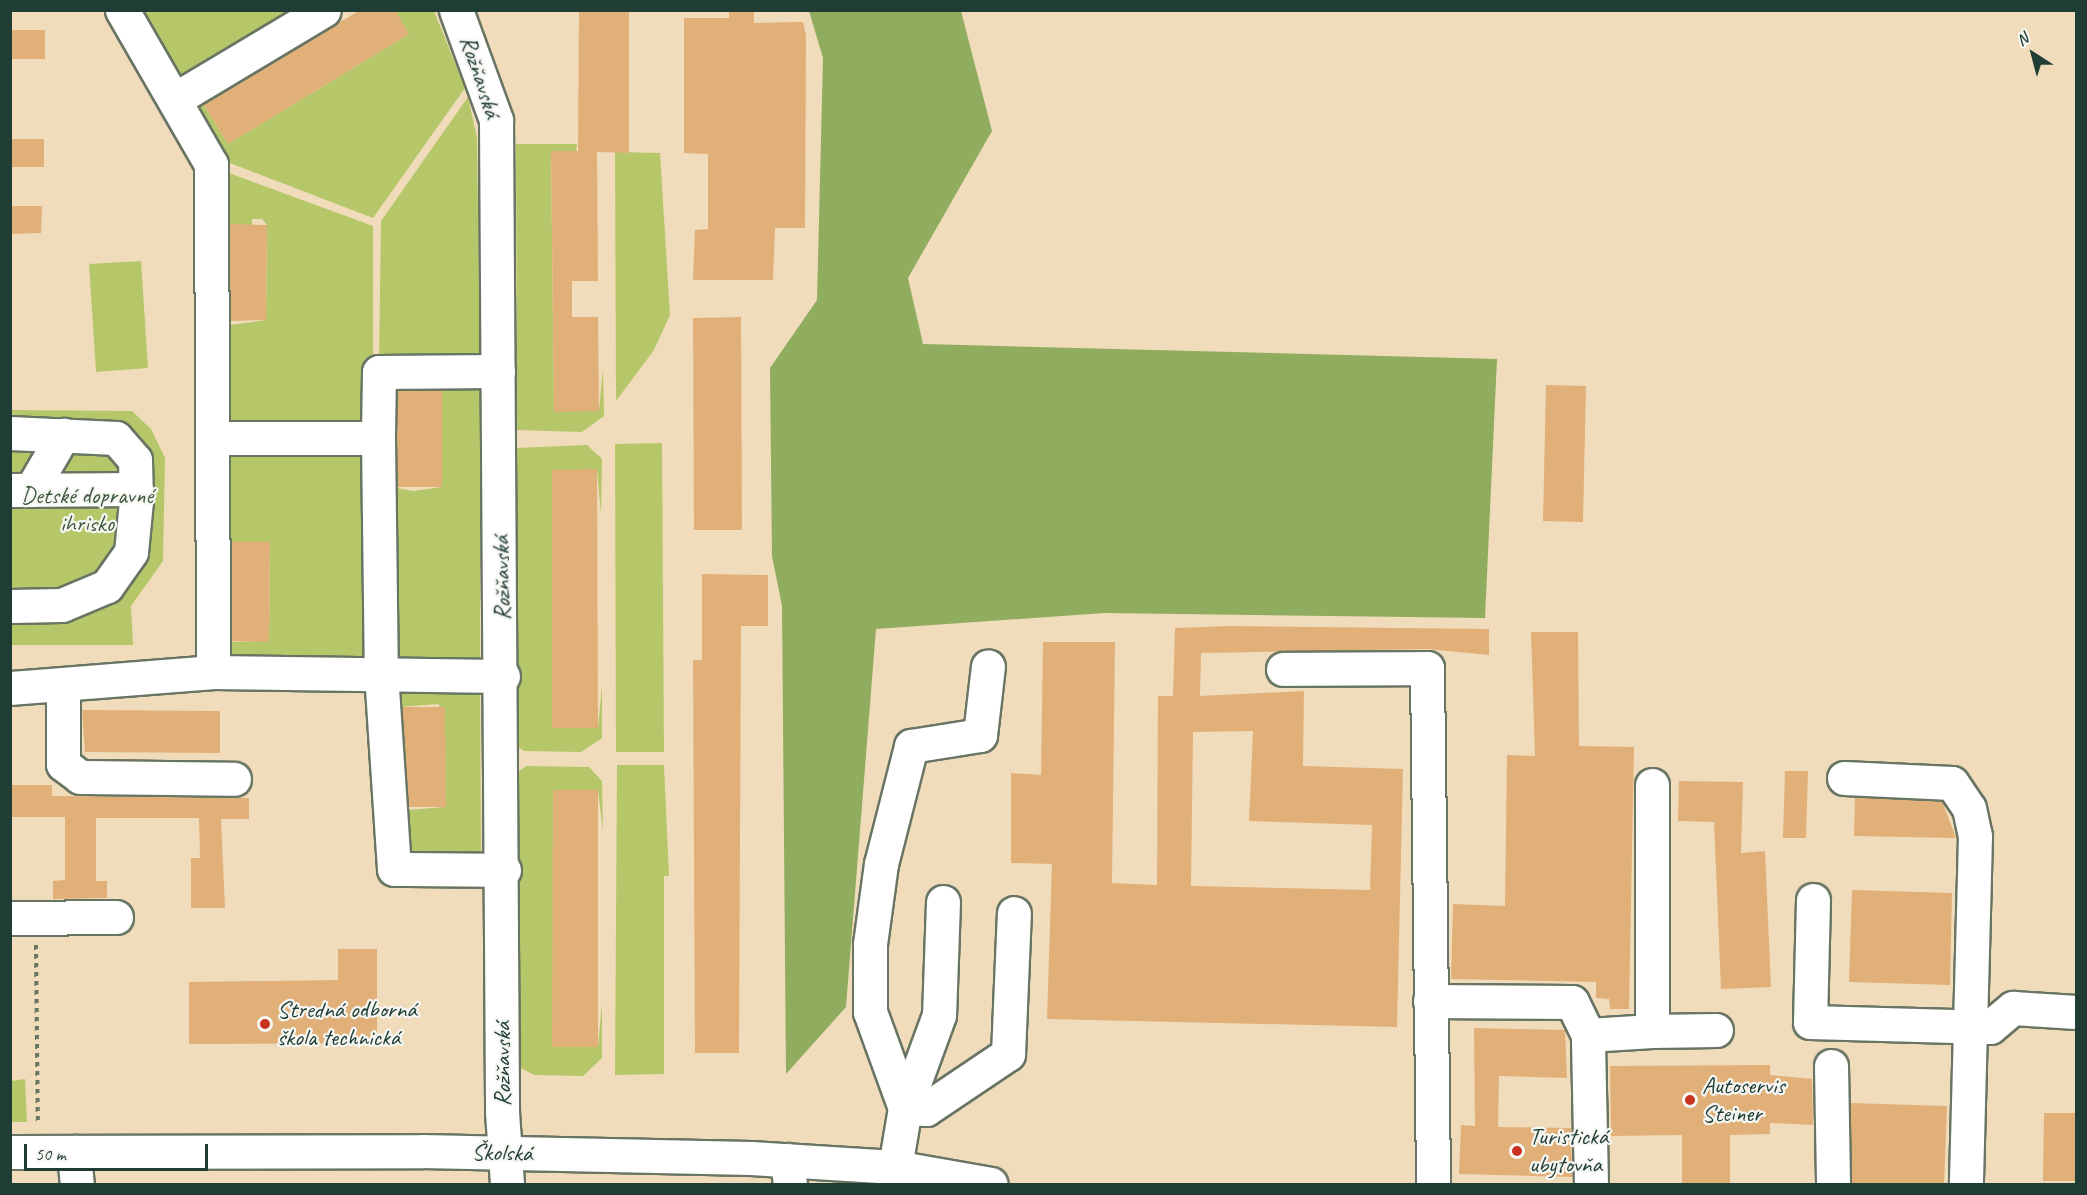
<!DOCTYPE html>
<html>
<head>
<meta charset="utf-8">
<style>
  body { margin:0 }
  #map { position:relative; width:2087px; height:1195px; overflow:hidden; background:#f0dcbb; font-family:Caveat,sans-serif }
  div>[style] { position:absolute }
  .green>* { inset:0; background:#b6c76a }
  .forest>* { inset:0; background:#90ac5e }
  .building>* { inset:0; background:#e1b079 }
  .path>* { height:4px; margin-top:-2px; transform-origin:0; background:repeating-linear-gradient(90deg,#687563 0 4.5px,transparent 0 9px) }
  .roads { filter:drop-shadow(2px 0 #687563) drop-shadow(-2px 0 #687563) drop-shadow(0 2px #687563) drop-shadow(0 -2px #687563) }
  .minor>* { height:33px; margin:-16.5px; padding:0 16.5px; transform-origin:16.5px; border-radius:16.5px; background:#fff }
  .major>* { height:33px; margin:-16.5px; padding:0 16.5px; transform-origin:16.5px; border-radius:16.5px; background:#fff }
  .dots>* { width:16px; height:16px; translate:-50% -50%; box-sizing:border-box; border:3px solid #f6f6f2; border-radius:50% }
  span { translate:-50% -50%; white-space:nowrap; text-align:center; line-height:1.15; -webkit-text-stroke:4.5px #f6f6f2; paint-order:stroke }
  .street-label { font-size:24px; color:#1f3d34 }
  .park-label { font-size:24px; color:#3d593f }
  .poi-label { font-size:24px; color:#1f3d34 }
  .left { translate:0 -50%; text-align:left }
  .frame { position:absolute; inset:0; border:12px solid #1f3d34; pointer-events:none }
  .north { position:absolute; left:2003px; top:24px; width:60px; height:60px; -webkit-text-stroke:4px #f6f6f2; paint-order:stroke; rotate:324deg; font-size:16px; font-weight:700; line-height:24px; text-align:center; color:#1f3d34 }
  .north::after { content:''; display:block; margin:auto; width:21px; height:27px; background:#1f3d34; clip-path:polygon(50% 0,100% 100%,50% 72%,0 100%) }
  .scale { position:absolute; left:24px; top:1144px; width:184px; height:27px; box-sizing:border-box; border:3px solid #1f3d34; border-top:0; padding-left:8px; font-size:18px; line-height:21px; white-space:nowrap; color:#1f3d34; -webkit-text-stroke:4px #f6f6f2; paint-order:stroke }
</style>
</head>
<body>
<div id="map">
  <div class="green">
    <i style="clip-path:polygon(130px 11px,312px 11px,180px 87px)"></i>
    <i style="clip-path:polygon(395px 11px,434px 11px,465px 88px,373px 218px,214px 157px,194px 100px,225px 80px,231px 89px,204px 105px,228px 144px,409px 34px)"></i>
    <i style="clip-path:polygon(468px 97px,477px 138px,480px 356px,379px 363px,381px 221px)"></i>
    <i style="clip-path:polygon(516px 144px,577px 144px,576px 151px,551px 151px,554px 411px,599px 411px,603px 367px,604px 416px,582px 432px,517px 430px)"></i>
    <i style="clip-path:polygon(615px 152px,660px 153px,670px 315px,654px 350px,616px 401px)"></i>
    <i style="clip-path:polygon(218px 169px,373px 226px,373px 407px,367px 423px,227px 426px,219px 320px,229px 320px,230px 325px,266px 320px,267px 225px,262px 219px,252px 219px,252px 225px,219px 224px)"></i>
    <i style="clip-path:polygon(141px 261px,148px 368px,96px 372px,89px 264px)"></i>
    <i style="clip-path:polygon(392px 383px,480px 383px,480px 659px,474px 666px,414px 669px,391px 655px,386px 486px,413px 491px,442px 487px,442px 388px,392px 390px)"></i>
    <i style="clip-path:polygon(11px 410px,132px 411px,151px 429px,165px 458px,163px 561px,131px 606px,133px 645px,11px 645px)"></i>
    <i style="clip-path:polygon(662px 443px,664px 752px,616px 752px,615px 444px)"></i>
    <i style="clip-path:polygon(587px 445px,602px 459px,601px 514px,597px 470px,552px 470px,552px 728px,598px 728px,602px 685px,602px 738px,581px 752px,524px 751px,517px 746px,516px 448px)"></i>
    <i style="clip-path:polygon(364px 449px,365px 662px,229px 662px,224px 642px,269px 641px,270px 543px,224px 542px,224px 452px)"></i>
    <i style="clip-path:polygon(480px 690px,481px 851px,472px 860px,406px 858px,407px 810px,445px 807px,439px 704px,399px 707px,394px 698px,400px 691px)"></i>
    <i style="clip-path:polygon(617px 765px,664px 765px,669px 876px,664px 876px,664px 1074px,615px 1075px)"></i>
    <i style="clip-path:polygon(526px 766px,589px 767px,602px 781px,603px 832px,598px 790px,553px 790px,598px 1047px,602px 1003px,602px 1058px,583px 1076px,534px 1075px,517px 1066px,518px 772px)"></i>
    <i style="clip-path:polygon(25px 1079px,27px 1122px,11px 1122px,11px 1081px)"></i>
  </div>
  <div class="forest">
    <i style="clip-path:polygon(809px 11px,961px 11px,992px 131px,908px 278px,923px 344px,1497px 359px,1485px 618px,1104px 613px,876px 629px,846px 1007px,786px 1074px,782px 606px,772px 556px,770px 368px,817px 300px,823px 58px)"></i>
  </div>
  <div class="building">
    <i style="clip-path:polygon(360px 10px,395px 10px,409px 34px,228px 144px,204px 105px)"></i>
    <i style="clip-path:polygon(579px 10px,629px 10px,629px 153px,597px 152px,598px 281px,572px 281px,572px 317px,598px 317px,599px 411px,554px 412px,551px 151px,578px 151px)"></i>
    <i style="clip-path:polygon(729px 10px,754px 10px,754px 23px,803px 22px,806px 35px,805px 228px,775px 228px,773px 280px,693px 280px,695px 230px,708px 229px,708px 154px,684px 153px,684px 18px,729px 18px)"></i>
    <i style="clip-path:polygon(10px 30px,45px 30px,45px 59px,10px 59px)"></i>
    <i style="clip-path:polygon(10px 139px,44px 139px,44px 167px,10px 167px)"></i>
    <i style="clip-path:polygon(10px 206px,42px 206px,41px 233px,10px 234px)"></i>
    <i style="clip-path:polygon(230px 224px,267px 225px,266px 320px,230px 321px)"></i>
    <i style="clip-path:polygon(741px 317px,742px 530px,694px 530px,693px 318px)"></i>
    <i style="clip-path:polygon(1546px 385px,1586px 386px,1583px 522px,1543px 521px)"></i>
    <i style="clip-path:polygon(442px 390px,442px 487px,397px 487px,397px 391px)"></i>
    <i style="clip-path:polygon(597px 469px,598px 728px,552px 728px,552px 470px)"></i>
    <i style="clip-path:polygon(231px 542px,270px 542px,269px 642px,232px 641px)"></i>
    <i style="clip-path:polygon(702px 574px,768px 575px,768px 626px,741px 626px,739px 1053px,695px 1053px,693px 660px,702px 660px)"></i>
    <i style="clip-path:polygon(evenodd,1230px 626px,1489px 629px,1489px 655px,1427px 649px,1201px 653px,1200px 696px,1304px 691px,1303px 766px,1403px 769px,1397px 1027px,1047px 1019px,1052px 864px,1011px 863px,1011px 773px,1041px 775px,1043px 642px,1115px 642px,1112px 883px,1157px 885px,1158px 696px,1173px 696px,1175px 628px,1230px 626px,1253px 731px,1249px 821px,1372px 825px,1370px 890px,1191px 886px,1193px 732px,1253px 731px)"></i>
    <i style="clip-path:polygon(1531px 632px,1578px 632px,1579px 746px,1634px 747px,1629px 1009px,1610px 1009px,1609px 999px,1596px 998px,1596px 982px,1451px 979px,1453px 904px,1505px 906px,1507px 755px,1535px 756px)"></i>
    <i style="clip-path:polygon(402px 707px,445px 707px,446px 807px,409px 807px)"></i>
    <i style="clip-path:polygon(82px 710px,220px 711px,220px 753px,85px 752px)"></i>
    <i style="clip-path:polygon(1785px 771px,1808px 771px,1806px 838px,1783px 838px)"></i>
    <i style="clip-path:polygon(1679px 781px,1743px 782px,1741px 853px,1765px 851px,1771px 987px,1721px 989px,1714px 822px,1678px 821px)"></i>
    <i style="clip-path:polygon(10px 785px,52px 785px,52px 796px,249px 798px,249px 819px,221px 819px,225px 908px,191px 908px,191px 858px,200px 858px,199px 818px,96px 818px,96px 881px,107px 881px,107px 898px,53px 899px,53px 881px,65px 880px,65px 817px,10px 817px)"></i>
    <i style="clip-path:polygon(553px 790px,598px 790px,598px 1047px,552px 1047px)"></i>
    <i style="clip-path:polygon(1855px 797px,1942px 801px,1956px 838px,1854px 836px)"></i>
    <i style="clip-path:polygon(1852px 890px,1952px 893px,1950px 985px,1849px 982px)"></i>
    <i style="clip-path:polygon(338px 949px,377px 949px,377px 1043px,189px 1044px,189px 982px,338px 980px)"></i>
    <i style="clip-path:polygon(1474px 1028px,1565px 1030px,1567px 1078px,1499px 1076px,1498px 1127px,1571px 1128px,1572px 1177px,1459px 1174px,1461px 1125px,1475px 1126px)"></i>
    <i style="clip-path:polygon(1770px 1065px,1770px 1075px,1812px 1079px,1813px 1125px,1770px 1123px,1770px 1134px,1730px 1135px,1730px 1185px,1682px 1185px,1682px 1135px,1611px 1136px,1610px 1066px)"></i>
    <i style="clip-path:polygon(1850px 1103px,1947px 1106px,1944px 1185px,1852px 1185px)"></i>
    <i style="clip-path:polygon(2044px 1113px,2076px 1113px,2076px 1181px,2043px 1181px)"></i>
  </div>
  <div class="path">
    <i style="left:36px;top:945px;width:178px;rotate:89.4deg"></i>
  </div>
  <div class="roads">
    <div class="minor">
      <i style="left:122px;top:10px;width:178px;rotate:60deg"></i>
      <i style="left:211px;top:164px;width:508px;rotate:89.77deg"></i>
      <i style="left:213px;top:672px;width:290px;rotate:0.8deg"></i>
      <i style="left:456px;top:10px;width:117px;rotate:70deg"></i>
      <i style="left:496px;top:120px;width:992px;rotate:89.65deg"></i>
      <i style="left:502px;top:1112px;width:72px;rotate:86deg"></i>
      <i style="left:177px;top:98px;width:171px;rotate:-30.9deg"></i>
      <i style="left:498px;top:371px;width:119px;rotate:179.5deg"></i>
      <i style="left:379px;top:372px;width:66px;rotate:90.9deg"></i>
      <i style="left:378px;top:438px;width:235px;rotate:89.3deg"></i>
      <i style="left:381px;top:673px;width:196px;rotate:86.2deg"></i>
      <i style="left:394px;top:869px;width:110px;rotate:0.5deg"></i>
      <i style="left:10px;top:433px;width:106px;rotate:2.7deg"></i>
      <i style="left:116px;top:438px;width:29px;rotate:49deg"></i>
      <i style="left:135px;top:460px;width:41px;rotate:88.6deg"></i>
      <i style="left:136px;top:501px;width:51px;rotate:95.6deg"></i>
      <i style="left:131px;top:552px;width:42px;rotate:125.2deg"></i>
      <i style="left:107px;top:586px;width:49px;rotate:157.1deg"></i>
      <i style="left:62px;top:605px;width:52px;rotate:178.9deg"></i>
      <i style="left:212px;top:438px;width:166px"></i>
      <i style="left:10px;top:490px;width:126px;rotate:-0.5deg"></i>
      <i style="left:31px;top:490px;width:64px;rotate:-59.8deg"></i>
      <i style="left:1283px;top:669px;width:144px;rotate:-0.4deg"></i>
      <i style="left:1427px;top:668px;width:516px;rotate:89.33deg"></i>
      <i style="left:63px;top:684px;width:80px;rotate:90deg"></i>
      <i style="left:63px;top:764px;width:21px;rotate:37deg"></i>
      <i style="left:80px;top:777px;width:154px;rotate:0.7deg"></i>
      <i style="left:10px;top:688px;width:204px;rotate:-4.5deg"></i>
      <i style="left:1844px;top:778px;width:108px;rotate:2.7deg"></i>
      <i style="left:1952px;top:783px;width:30px;rotate:56deg"></i>
      <i style="left:1969px;top:808px;width:29px;rotate:78deg"></i>
      <i style="left:1975px;top:836px;width:348px;rotate:91.5deg"></i>
      <i style="left:1813px;top:900px;width:122px;rotate:91.4deg"></i>
      <i style="left:1810px;top:1022px;width:180px;rotate:1.6deg"></i>
      <i style="left:1990px;top:1027px;width:30px;rotate:-40deg"></i>
      <i style="left:2013px;top:1008px;width:63px;rotate:3.6deg"></i>
      <i style="left:943px;top:902px;width:113px;rotate:92deg"></i>
      <i style="left:939px;top:1015px;width:99px;rotate:110.1deg"></i>
      <i style="left:905px;top:1108px;width:21px;rotate:3deg"></i>
      <i style="left:926px;top:1109px;width:99px;rotate:-33.9deg"></i>
      <i style="left:1008px;top:1054px;width:141px;rotate:-87.6deg"></i>
      <i style="left:10px;top:918px;width:106px;rotate:-0.5deg"></i>
      <i style="left:1430px;top:1001px;width:142px;rotate:0.4deg"></i>
      <i style="left:1572px;top:1002px;width:37px;rotate:64deg"></i>
      <i style="left:1652px;top:1031px;width:64px;rotate:-0.9deg"></i>
      <i style="left:1831px;top:1066px;width:118px;rotate:89deg"></i>
      <i style="left:74px;top:1152px;width:32px;rotate:85deg"></i>
      <i style="left:787px;top:1160px;width:24px;rotate:83deg"></i>
      <i style="left:895px;top:1167px;width:60px;rotate:-80.4deg"></i>
      <i style="left:905px;top:1108px;width:102px;rotate:-110deg"></i>
      <i style="left:870px;top:1012px;width:68px;rotate:-90deg"></i>
      <i style="left:870px;top:944px;width:81px;rotate:-82.2deg"></i>
      <i style="left:881px;top:864px;width:122px;rotate:-75.7deg"></i>
      <i style="left:911px;top:746px;width:70px;rotate:-9.1deg"></i>
      <i style="left:980px;top:735px;width:69px;rotate:-83.4deg"></i>
      <i style="left:1591px;top:1184px;width:149px;rotate:-91.2deg"></i>
      <i style="left:1588px;top:1035px;width:64px;rotate:-3.6deg"></i>
      <i style="left:1652px;top:1031px;width:246px;rotate:-90deg"></i>
    </div>
    <div class="major">
      <i style="left:10px;top:1152px;width:412px;rotate:-0.1deg"></i>
      <i style="left:422px;top:1151px;width:329px;rotate:1.2deg"></i>
      <i style="left:751px;top:1158px;width:144px;rotate:3.6deg"></i>
      <i style="left:895px;top:1167px;width:97px;rotate:10deg"></i>
    </div>
  </div>
  <div class="dots">
    <i style="left:265px;top:1024px;background:#c8321e"></i>
    <i style="left:1690px;top:1100px;background:#c8321e"></i>
    <i style="left:1517px;top:1151px;background:#c8321e"></i>
  </div>
  <div class="street-label">
    <span style="left:480px;top:77px;rotate:72deg">Rožňavská</span>
    <span style="left:502px;top:578px;rotate:-91deg">Rožňavská</span>
    <span style="left:503px;top:1064px;rotate:-90deg">Rožňavská</span>
    <span style="left:502px;top:1153px;rotate:1deg">Školská</span>
  </div>
  <div class="park-label">
    <span style="left:87px;top:510px">Detské dopravné<br>ihrisko</span>
  </div>
  <div class="poi-label">
    <span class="left" style="left:277px;top:1024px">Stredná odborná<br>škola technická</span>
    <span class="left" style="left:1702px;top:1100px">Autoservis<br>Steiner</span>
    <span class="left" style="left:1529px;top:1151px">Turistická<br>ubytovňa</span>
  </div>
  <div class="frame"></div>
  <div class="north">N</div>
  <div class="scale">50 m</div>
</div>
</body>
</html>
